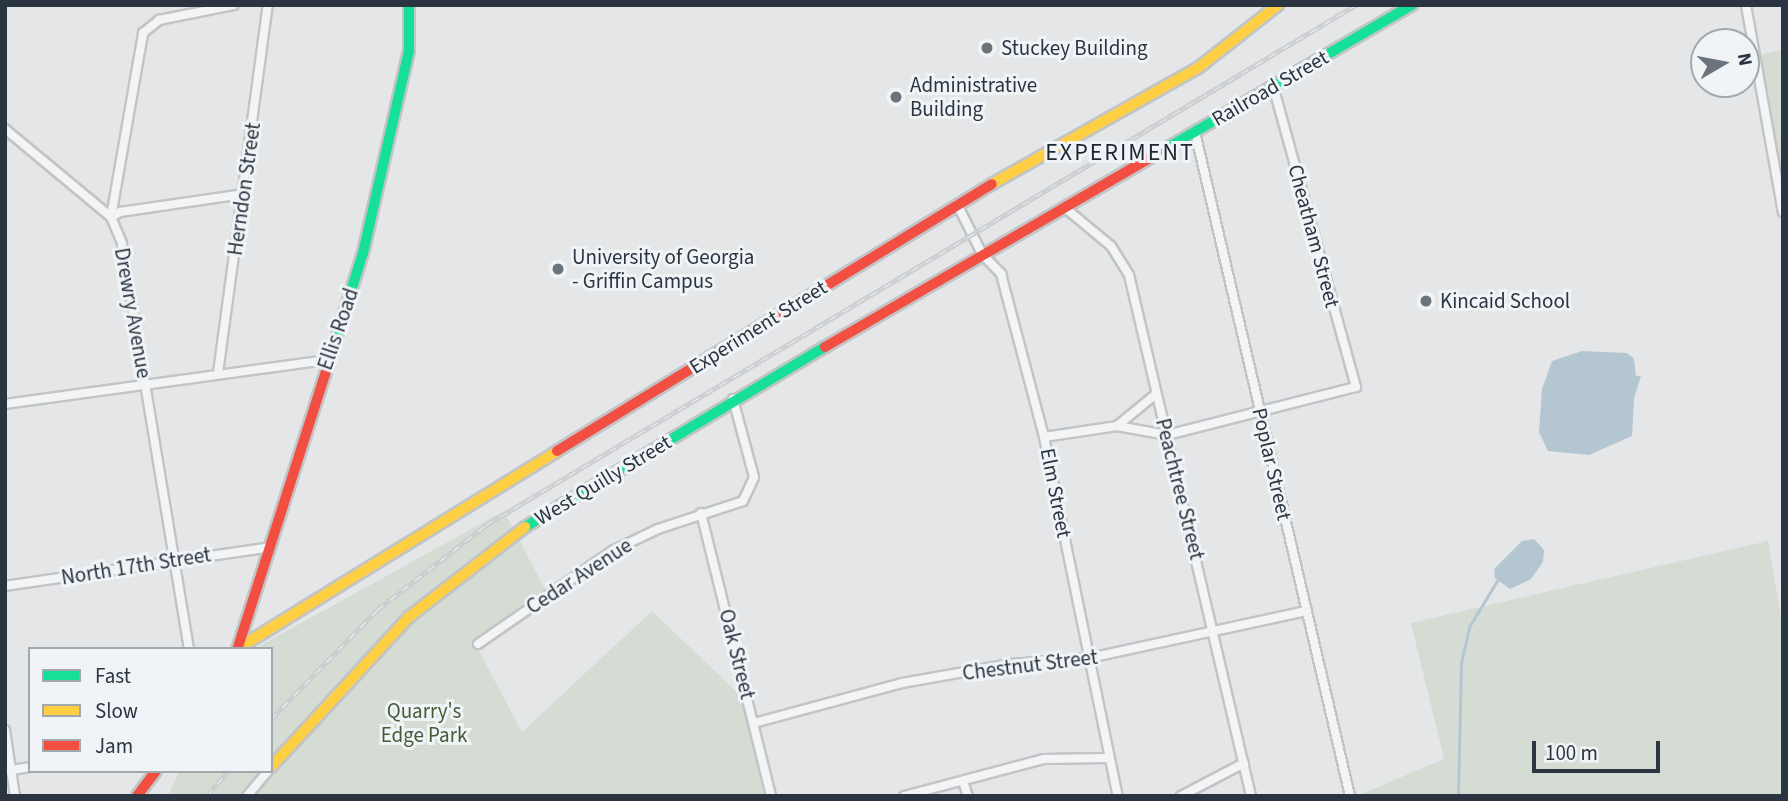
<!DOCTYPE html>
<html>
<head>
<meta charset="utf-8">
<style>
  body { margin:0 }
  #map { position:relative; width:1788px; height:801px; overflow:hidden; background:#e4e6e8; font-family:"Source Sans 3",sans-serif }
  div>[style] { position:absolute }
  .green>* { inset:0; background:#d5dcd4 }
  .water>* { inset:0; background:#b3c6d2 }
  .stream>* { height:2.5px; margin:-1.25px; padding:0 1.25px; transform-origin:1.25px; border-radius:1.25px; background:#b3c6d2 }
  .roads { filter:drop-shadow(2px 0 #c2c4c6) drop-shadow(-2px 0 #c2c4c6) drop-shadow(0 2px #c2c4c6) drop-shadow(0 -2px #c2c4c6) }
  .street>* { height:8px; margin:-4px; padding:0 4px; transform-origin:4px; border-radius:4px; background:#f2f4f5 }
  .fast>* { height:10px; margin:-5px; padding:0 5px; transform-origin:5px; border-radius:5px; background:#16e098 }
  .slow>* { height:10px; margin:-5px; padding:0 5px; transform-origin:5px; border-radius:5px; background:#ffcf43 }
  .jam>* { height:10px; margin:-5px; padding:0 5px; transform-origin:5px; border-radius:5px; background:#f24e42 }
  .rail>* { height:5px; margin-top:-2.5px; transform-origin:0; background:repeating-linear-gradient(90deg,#f1f4f7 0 8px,#ccced0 0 16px); box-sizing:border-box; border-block:2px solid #ccced0 }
  .dots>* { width:19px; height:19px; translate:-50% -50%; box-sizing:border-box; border:4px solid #f1f4f7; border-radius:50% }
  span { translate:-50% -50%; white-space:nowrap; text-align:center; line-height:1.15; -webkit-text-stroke:6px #f1f4f7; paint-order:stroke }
  .poi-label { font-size:21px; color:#2a3541 }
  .left { translate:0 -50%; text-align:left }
  .street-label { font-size:21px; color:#2a3541 }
  .park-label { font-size:21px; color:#435c38 }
  .quarter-label { font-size:24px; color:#1d2632; letter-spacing:2px }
  .frame { position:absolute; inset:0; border:7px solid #2a3541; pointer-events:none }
  .legend { position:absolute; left:28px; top:647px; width:245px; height:126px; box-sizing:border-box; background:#f1f4f7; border:2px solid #a1a8ae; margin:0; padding:9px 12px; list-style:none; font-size:21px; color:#2a3541 }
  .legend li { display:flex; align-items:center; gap:14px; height:35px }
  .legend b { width:35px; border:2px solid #a1a8ae }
  .north { position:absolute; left:1690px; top:28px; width:70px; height:70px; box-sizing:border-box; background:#f1f4f7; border:2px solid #a1a8ae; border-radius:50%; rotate:80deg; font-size:19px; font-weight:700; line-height:28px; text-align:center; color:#2a3541 }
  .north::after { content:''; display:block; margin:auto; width:24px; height:32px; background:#6b737b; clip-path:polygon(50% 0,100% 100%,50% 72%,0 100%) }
  .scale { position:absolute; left:1532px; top:741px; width:128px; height:32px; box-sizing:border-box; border:4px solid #2a3541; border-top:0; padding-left:9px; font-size:21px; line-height:24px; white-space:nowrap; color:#2a3541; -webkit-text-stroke:5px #f1f4f7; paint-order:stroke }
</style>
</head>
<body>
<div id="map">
  <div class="green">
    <i style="clip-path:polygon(1783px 50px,1783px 167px,1776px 169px,1754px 56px)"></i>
    <i style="clip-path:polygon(504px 511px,548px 595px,479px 651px,522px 732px,652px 611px,741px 696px,764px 796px,168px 796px,179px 771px,271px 771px,271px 649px,254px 649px)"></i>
    <i style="clip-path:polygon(1768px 541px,1783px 629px,1783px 796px,1357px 796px,1444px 759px,1411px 623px)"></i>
  </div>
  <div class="water">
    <i style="clip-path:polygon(1582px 351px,1627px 353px,1634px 359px,1636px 376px,1641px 376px,1634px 398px,1632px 436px,1589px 455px,1548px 451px,1539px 432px,1542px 389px,1552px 361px)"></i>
    <i style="clip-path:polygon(1534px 539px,1544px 550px,1543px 562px,1531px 579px,1510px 589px,1495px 578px,1494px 569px,1522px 541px)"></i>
  </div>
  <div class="stream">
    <i style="left:1458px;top:796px;width:133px;rotate:-88.7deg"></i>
    <i style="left:1461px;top:663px;width:37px;rotate:-77deg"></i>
    <i style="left:1469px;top:627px;width:54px;rotate:-58.7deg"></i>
  </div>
  <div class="roads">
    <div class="street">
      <i style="left:1746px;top:5px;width:210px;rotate:79.9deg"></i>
      <i style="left:5px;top:129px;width:138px;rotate:39.7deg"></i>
      <i style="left:1195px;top:132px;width:682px;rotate:76.86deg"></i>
      <i style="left:957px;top:204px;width:56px;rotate:63.4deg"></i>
      <i style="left:982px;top:254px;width:28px;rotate:46deg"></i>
      <i style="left:1001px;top:274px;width:169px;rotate:75.2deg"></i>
      <i style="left:1044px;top:437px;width:367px;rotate:78.4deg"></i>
      <i style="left:1064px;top:207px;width:61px;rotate:39.7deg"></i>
      <i style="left:1111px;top:246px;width:34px;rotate:58deg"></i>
      <i style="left:1129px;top:275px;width:535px;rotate:76.82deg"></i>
      <i style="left:111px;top:217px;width:10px;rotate:-29deg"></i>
      <i style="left:120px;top:212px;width:124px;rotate:-8.3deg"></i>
      <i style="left:218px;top:373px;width:371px;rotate:-82.3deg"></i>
      <i style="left:5px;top:404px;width:325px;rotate:-7.8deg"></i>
      <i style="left:1117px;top:426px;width:50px;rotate:-39.4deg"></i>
      <i style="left:1044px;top:437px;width:74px;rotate:-8.6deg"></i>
      <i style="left:1117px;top:426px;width:51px;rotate:10.2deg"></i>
      <i style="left:1167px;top:435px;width:195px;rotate:-14.3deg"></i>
      <i style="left:1356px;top:387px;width:313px;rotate:-105.4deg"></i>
      <i style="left:701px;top:513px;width:292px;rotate:76.1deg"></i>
      <i style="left:5px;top:586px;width:264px;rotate:-8.3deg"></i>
      <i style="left:478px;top:644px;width:165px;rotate:-34.7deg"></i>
      <i style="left:614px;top:550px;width:49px;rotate:-25.5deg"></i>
      <i style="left:658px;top:529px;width:89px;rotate:-18.2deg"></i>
      <i style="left:743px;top:501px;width:26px;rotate:-65deg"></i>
      <i style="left:754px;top:477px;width:81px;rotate:-105.1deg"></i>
      <i style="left:189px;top:649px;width:411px;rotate:-99.4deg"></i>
      <i style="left:122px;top:243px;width:28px;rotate:-113deg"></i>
      <i style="left:111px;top:217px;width:187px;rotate:-80.1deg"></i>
      <i style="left:143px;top:33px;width:21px;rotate:-39deg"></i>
      <i style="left:159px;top:20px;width:76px;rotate:-11.3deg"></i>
      <i style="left:754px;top:723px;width:153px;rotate:-15.1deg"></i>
      <i style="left:902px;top:683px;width:110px;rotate:-10deg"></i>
      <i style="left:1010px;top:664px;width:79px;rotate:-4.3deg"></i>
      <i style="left:1089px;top:658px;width:223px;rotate:-12.2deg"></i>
      <i style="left:5px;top:730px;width:67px;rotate:81.4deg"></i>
      <i style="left:5px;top:771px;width:25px;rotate:-9deg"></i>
      <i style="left:963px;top:781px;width:16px;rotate:72deg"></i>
      <i style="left:247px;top:796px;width:33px;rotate:-50deg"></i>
      <i style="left:904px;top:796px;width:145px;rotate:-14.8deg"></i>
      <i style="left:1044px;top:759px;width:63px;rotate:-0.9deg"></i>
      <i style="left:1181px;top:796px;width:71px;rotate:-27.6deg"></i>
    </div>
    <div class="fast">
      <i style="left:1162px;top:151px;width:290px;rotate:-30.3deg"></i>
      <i style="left:336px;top:339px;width:90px;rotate:-72.6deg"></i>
      <i style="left:363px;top:253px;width:207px;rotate:-77.2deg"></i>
      <i style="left:409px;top:51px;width:46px;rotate:-90deg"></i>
      <i style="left:525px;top:527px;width:350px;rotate:-31deg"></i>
    </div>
    <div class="slow">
      <i style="left:992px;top:184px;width:236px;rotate:-29.4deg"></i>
      <i style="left:1198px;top:68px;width:102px;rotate:-38.2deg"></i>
      <i style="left:237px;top:649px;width:376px;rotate:-31.7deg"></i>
      <i style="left:271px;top:767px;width:204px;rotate:-47.4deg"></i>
      <i style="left:409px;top:617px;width:147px;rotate:-37.8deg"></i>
    </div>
    <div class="jam">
      <i style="left:825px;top:347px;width:390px;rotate:-30.2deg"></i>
      <i style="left:557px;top:451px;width:510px;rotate:-31.54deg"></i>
      <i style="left:238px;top:647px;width:323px;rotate:-72.3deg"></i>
      <i style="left:137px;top:796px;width:31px;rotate:-53deg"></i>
    </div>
  </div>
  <div class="rail">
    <i style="left:271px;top:719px;width:152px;rotate:-45.8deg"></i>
    <i style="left:377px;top:610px;width:138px;rotate:-37.9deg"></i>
    <i style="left:486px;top:525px;width:1014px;rotate:-30.87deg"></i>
    <i style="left:207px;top:796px;width:33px;rotate:-50deg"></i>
  </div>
  <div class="dots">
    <i style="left:987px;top:48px;background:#6b737b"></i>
    <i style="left:896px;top:97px;background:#6b737b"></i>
    <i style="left:558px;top:269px;background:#6b737b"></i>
    <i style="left:1426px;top:301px;background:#6b737b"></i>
  </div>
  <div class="poi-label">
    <span class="left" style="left:1001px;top:48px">Stuckey Building</span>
    <span class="left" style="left:910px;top:97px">Administrative<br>Building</span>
    <span class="left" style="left:572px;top:269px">University of Georgia<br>- Griffin Campus</span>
    <span class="left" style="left:1440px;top:301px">Kincaid School</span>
  </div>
  <div class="street-label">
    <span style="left:1270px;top:88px;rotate:-30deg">Railroad Street</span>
    <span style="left:244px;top:189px;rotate:-82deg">Herndon Street</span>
    <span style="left:1314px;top:236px;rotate:75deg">Cheatham Street</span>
    <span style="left:133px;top:313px;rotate:80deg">Drewry Avenue</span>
    <span style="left:758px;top:327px;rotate:-32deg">Experiment Street</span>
    <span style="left:338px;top:329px;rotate:-71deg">Ellis Road</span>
    <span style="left:1272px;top:464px;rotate:77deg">Poplar Street</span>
    <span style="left:603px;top:480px;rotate:-31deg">West Quilly Street</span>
    <span style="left:1180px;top:489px;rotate:76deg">Peachtree Street</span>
    <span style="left:1056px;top:493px;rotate:79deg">Elm Street</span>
    <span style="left:136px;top:566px;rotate:-9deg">North 17th Street</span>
    <span style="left:579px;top:576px;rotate:-33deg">Cedar Avenue</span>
    <span style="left:737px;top:654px;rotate:76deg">Oak Street</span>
    <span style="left:1030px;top:665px;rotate:-7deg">Chestnut Street</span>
  </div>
  <div class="park-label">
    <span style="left:424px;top:723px">Quarry's<br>Edge Park</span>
  </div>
  <div class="quarter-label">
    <span style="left:1120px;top:153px">EXPERIMENT</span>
  </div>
  <div class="frame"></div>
  <ul class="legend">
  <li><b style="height:9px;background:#16e098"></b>Fast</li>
  <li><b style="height:9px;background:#ffcf43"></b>Slow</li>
  <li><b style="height:9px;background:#f24e42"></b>Jam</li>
  </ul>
  <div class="north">N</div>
  <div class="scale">100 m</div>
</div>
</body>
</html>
